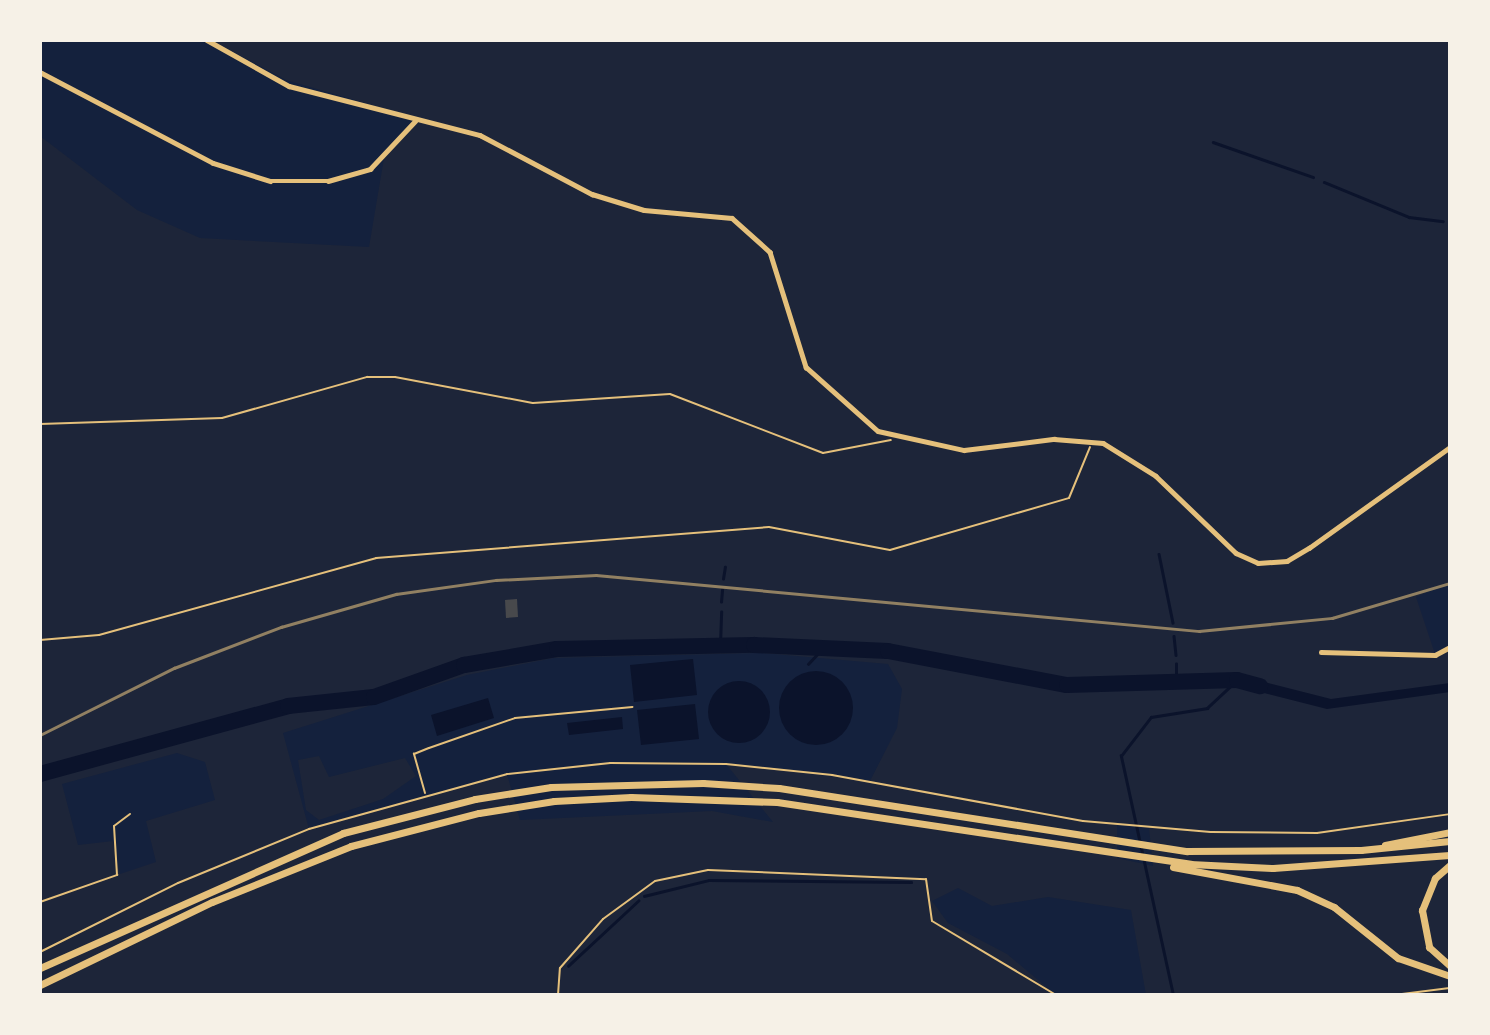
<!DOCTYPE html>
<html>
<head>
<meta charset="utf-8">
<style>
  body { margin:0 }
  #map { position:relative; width:1490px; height:1035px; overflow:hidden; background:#14213d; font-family:Bitter,serif }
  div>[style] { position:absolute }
  .green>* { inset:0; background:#1d2539 }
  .water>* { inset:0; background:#0b132b }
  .round { border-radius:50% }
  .stream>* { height:2.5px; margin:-1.25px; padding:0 1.25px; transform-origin:1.25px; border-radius:1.25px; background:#0b132b }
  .river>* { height:16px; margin:-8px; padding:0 8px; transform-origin:8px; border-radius:8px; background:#0b132b }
  .building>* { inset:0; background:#48494c }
  .path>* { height:2px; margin:-1px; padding:0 1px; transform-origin:1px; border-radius:1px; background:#e5c07b }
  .minor>* { height:4.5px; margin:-2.25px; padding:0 2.25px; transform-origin:2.25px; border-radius:2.25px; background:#e5c07b }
  .trunk>* { height:7px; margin:-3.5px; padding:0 3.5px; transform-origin:3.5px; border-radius:3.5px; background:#e5c07b }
  .rail>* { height:2.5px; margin:-1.25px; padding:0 1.25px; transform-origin:1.25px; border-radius:1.25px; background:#918062 }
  span { translate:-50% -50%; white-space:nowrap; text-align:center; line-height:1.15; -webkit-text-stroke:7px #f6f1e7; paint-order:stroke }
  .frame { position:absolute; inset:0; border:42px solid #f6f1e7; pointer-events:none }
</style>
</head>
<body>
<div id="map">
  <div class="green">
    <i style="clip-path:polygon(evenodd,211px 40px,1450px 40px,1450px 583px,1416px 597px,1435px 654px,1450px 647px,1450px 995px,1146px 995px,1131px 910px,1048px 897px,992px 906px,958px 888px,932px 901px,948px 923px,1007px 954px,1056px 995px,40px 995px,40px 136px,137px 210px,200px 238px,369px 247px,384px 158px,415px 121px,458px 130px,286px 80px,211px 40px,761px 653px,888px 664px,902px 689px,897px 728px,870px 781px,726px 764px,773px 822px,712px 811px,520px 820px,507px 774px,309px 829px,283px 733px,467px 675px,554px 658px,761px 653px,211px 40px,177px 753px,205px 762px,215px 800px,146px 821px,156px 862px,120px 874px,113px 841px,78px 845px,62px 784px,177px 753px,211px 40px,1117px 824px,1149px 828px,1153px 866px,1117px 858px,1117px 824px)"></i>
    <i style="clip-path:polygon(319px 756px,329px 777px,405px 758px,416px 776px,383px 799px,319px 820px,306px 810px,298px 760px)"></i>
  </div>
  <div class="water">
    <i style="clip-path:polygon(693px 659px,697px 695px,634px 702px,630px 665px)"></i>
    <i class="round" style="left:779px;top:671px;width:74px;height:74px"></i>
    <i style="clip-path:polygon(1240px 676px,1331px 699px,1450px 683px,1450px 692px,1327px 709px,1236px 686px)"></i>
    <i class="round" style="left:708px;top:681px;width:62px;height:62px"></i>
    <i style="clip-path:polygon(488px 698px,494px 718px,437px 736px,431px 715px)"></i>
    <i style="clip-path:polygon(695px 704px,699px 739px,641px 745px,637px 710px)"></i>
    <i style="clip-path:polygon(622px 717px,623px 729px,569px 735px,567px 723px)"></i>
  </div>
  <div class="stream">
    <i style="left:1213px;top:142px;width:106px;rotate:19.3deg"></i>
    <i style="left:1324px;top:182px;width:92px;rotate:22.4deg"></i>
    <i style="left:1409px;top:217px;width:34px;rotate:7deg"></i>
    <i style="left:1159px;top:554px;width:70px;rotate:78.5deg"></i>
    <i style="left:723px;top:579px;width:12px;rotate:-81deg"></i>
    <i style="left:721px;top:602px;width:12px;rotate:-85deg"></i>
    <i style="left:1174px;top:636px;width:19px;rotate:84deg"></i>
    <i style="left:720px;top:645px;width:33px;rotate:-88deg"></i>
    <i style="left:808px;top:664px;width:22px;rotate:-47deg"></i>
    <i style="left:1176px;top:684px;width:20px;rotate:-90deg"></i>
    <i style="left:644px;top:896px;width:67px;rotate:-13.8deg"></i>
    <i style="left:709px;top:880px;width:202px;rotate:0.6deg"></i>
    <i style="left:568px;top:966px;width:96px;rotate:-42.9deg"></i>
    <i style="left:1173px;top:995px;width:245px;rotate:-102.3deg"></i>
    <i style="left:1121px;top:756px;width:49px;rotate:-52.4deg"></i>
    <i style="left:1151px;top:717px;width:57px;rotate:-9.1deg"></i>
    <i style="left:1207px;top:708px;width:41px;rotate:-43deg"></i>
  </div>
  <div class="river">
    <i style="left:40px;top:774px;width:257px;rotate:-15.3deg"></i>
    <i style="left:288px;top:706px;width:86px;rotate:-6deg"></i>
    <i style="left:374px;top:697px;width:96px;rotate:-19.6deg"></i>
    <i style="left:464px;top:665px;width:94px;rotate:-9.8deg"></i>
    <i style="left:557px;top:649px;width:197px;rotate:-1.2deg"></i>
    <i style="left:754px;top:645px;width:134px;rotate:2.6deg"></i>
    <i style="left:888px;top:651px;width:182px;rotate:10.8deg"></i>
    <i style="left:1067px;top:685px;width:170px;rotate:-1.7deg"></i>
    <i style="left:1237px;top:680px;width:24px;rotate:15deg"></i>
  </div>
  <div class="building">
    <i style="clip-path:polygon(517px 599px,518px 617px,506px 618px,505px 600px)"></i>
  </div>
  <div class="path">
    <i style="left:40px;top:424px;width:182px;rotate:-1.9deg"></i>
    <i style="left:222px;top:418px;width:151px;rotate:-15.8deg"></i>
    <i style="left:367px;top:377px;width:28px"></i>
    <i style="left:395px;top:377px;width:140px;rotate:10.7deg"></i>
    <i style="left:533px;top:403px;width:137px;rotate:-3.8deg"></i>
    <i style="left:670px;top:394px;width:164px;rotate:21.1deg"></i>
    <i style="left:823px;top:453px;width:69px;rotate:-10.8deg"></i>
    <i style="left:40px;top:640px;width:59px;rotate:-4.8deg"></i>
    <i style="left:99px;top:635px;width:288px;rotate:-15.5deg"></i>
    <i style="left:376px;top:558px;width:394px;rotate:-4.5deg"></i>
    <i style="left:769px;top:527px;width:123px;rotate:10.8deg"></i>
    <i style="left:890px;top:550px;width:186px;rotate:-16.2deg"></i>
    <i style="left:1069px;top:498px;width:55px;rotate:-67.6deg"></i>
    <i style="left:425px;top:793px;width:41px;rotate:-105.8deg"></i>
    <i style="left:414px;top:754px;width:16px;rotate:-22deg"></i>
    <i style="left:429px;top:748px;width:91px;rotate:-19.2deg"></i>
    <i style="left:515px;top:718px;width:118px;rotate:-5.4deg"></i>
    <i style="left:40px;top:902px;width:82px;rotate:-19.3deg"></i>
    <i style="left:117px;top:875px;width:49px;rotate:-93.5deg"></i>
    <i style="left:114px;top:826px;width:20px;rotate:-37deg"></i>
    <i style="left:40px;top:952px;width:154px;rotate:-26.6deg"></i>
    <i style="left:178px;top:883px;width:142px;rotate:-22.4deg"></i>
    <i style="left:309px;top:829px;width:205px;rotate:-15.5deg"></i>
    <i style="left:507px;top:774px;width:104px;rotate:-6.1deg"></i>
    <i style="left:610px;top:763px;width:116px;rotate:0.5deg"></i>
    <i style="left:726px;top:764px;width:107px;rotate:5.9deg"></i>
    <i style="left:832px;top:775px;width:255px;rotate:10.4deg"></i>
    <i style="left:1083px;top:821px;width:128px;rotate:4.9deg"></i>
    <i style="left:1211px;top:832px;width:106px;rotate:0.5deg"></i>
    <i style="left:1317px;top:833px;width:134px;rotate:-8.1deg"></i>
    <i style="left:558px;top:995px;width:27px;rotate:-86deg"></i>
    <i style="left:560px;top:968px;width:65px;rotate:-48.7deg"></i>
    <i style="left:603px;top:919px;width:64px;rotate:-36.2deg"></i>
    <i style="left:655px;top:881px;width:54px;rotate:-11.7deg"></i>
    <i style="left:708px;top:870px;width:218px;rotate:2.4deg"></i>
    <i style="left:926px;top:879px;width:42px;rotate:81.9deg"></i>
    <i style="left:932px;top:921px;width:144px;rotate:30.8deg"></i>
    <i style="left:1394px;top:995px;width:56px;rotate:-7.1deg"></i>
  </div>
  <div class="minor">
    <i style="left:207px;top:40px;width:94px;rotate:29.3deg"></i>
    <i style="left:289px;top:86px;width:197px;rotate:14.4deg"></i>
    <i style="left:480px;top:135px;width:127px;rotate:27.8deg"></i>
    <i style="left:592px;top:194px;width:54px;rotate:17.1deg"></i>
    <i style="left:644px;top:210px;width:88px;rotate:5.2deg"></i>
    <i style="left:732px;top:218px;width:51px;rotate:41.8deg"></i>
    <i style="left:770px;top:252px;width:121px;rotate:72.6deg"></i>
    <i style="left:806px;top:367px;width:96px;rotate:41.6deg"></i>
    <i style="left:878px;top:431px;width:88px;rotate:12.5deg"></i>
    <i style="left:964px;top:450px;width:91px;rotate:-7deg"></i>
    <i style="left:1054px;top:439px;width:49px;rotate:4.7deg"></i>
    <i style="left:1103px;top:443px;width:62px;rotate:31.9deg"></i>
    <i style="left:1156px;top:476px;width:111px;rotate:43.9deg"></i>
    <i style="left:1236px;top:553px;width:24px;rotate:24deg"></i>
    <i style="left:1258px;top:563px;width:29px;rotate:-4deg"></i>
    <i style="left:1287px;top:561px;width:26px;rotate:-31deg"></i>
    <i style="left:1309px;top:548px;width:173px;rotate:-35.6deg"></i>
    <i style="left:40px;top:72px;width:195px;rotate:27.7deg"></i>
    <i style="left:213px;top:163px;width:60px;rotate:17.5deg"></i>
    <i style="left:270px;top:181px;width:58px"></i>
    <i style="left:328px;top:181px;width:44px;rotate:-15.9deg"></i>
    <i style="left:370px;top:169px;width:66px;rotate:-46.8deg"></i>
    <i style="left:1321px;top:652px;width:114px;rotate:1.5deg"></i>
    <i style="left:1435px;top:655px;width:17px;rotate:-28deg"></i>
  </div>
  <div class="trunk">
    <i style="left:1385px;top:845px;width:66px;rotate:-11.3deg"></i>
    <i style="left:1450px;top:865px;width:20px;rotate:139deg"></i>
    <i style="left:1435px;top:878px;width:35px;rotate:112deg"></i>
    <i style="left:1422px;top:910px;width:38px;rotate:79deg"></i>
    <i style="left:1429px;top:947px;width:28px;rotate:42deg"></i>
    <i style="left:1173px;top:867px;width:126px;rotate:10.5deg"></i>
    <i style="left:1297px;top:890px;width:41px;rotate:24.7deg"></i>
    <i style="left:1334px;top:907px;width:82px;rotate:38.6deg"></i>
    <i style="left:1398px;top:958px;width:55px;rotate:19.1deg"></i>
    <i style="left:40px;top:968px;width:332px;rotate:-24deg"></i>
    <i style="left:343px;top:833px;width:136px;rotate:-14.4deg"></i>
    <i style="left:475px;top:799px;width:77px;rotate:-9deg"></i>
    <i style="left:551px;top:787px;width:152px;rotate:-1.5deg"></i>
    <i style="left:703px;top:783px;width:76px;rotate:3.8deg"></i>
    <i style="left:779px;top:788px;width:413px;rotate:8.8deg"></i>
    <i style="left:1187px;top:851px;width:174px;rotate:-0.3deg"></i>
    <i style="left:1361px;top:850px;width:89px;rotate:-5.8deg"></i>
    <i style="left:40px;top:985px;width:191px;rotate:-25.8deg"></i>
    <i style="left:212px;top:902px;width:150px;rotate:-21.9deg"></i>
    <i style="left:351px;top:846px;width:132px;rotate:-14.5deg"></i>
    <i style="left:479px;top:813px;width:76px;rotate:-9.1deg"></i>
    <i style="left:554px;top:801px;width:77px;rotate:-3deg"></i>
    <i style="left:631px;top:797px;width:146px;rotate:2deg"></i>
    <i style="left:777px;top:802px;width:418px;rotate:8.5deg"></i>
    <i style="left:1190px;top:864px;width:83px;rotate:2.8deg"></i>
    <i style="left:1273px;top:868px;width:177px;rotate:-4.2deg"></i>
  </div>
  <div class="rail">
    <i style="left:40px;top:735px;width:150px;rotate:-26.6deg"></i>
    <i style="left:174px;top:668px;width:115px;rotate:-21deg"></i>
    <i style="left:281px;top:627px;width:120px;rotate:-16deg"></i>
    <i style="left:396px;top:594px;width:101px;rotate:-8deg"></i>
    <i style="left:496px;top:580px;width:100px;rotate:-2.9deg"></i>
    <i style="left:596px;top:575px;width:606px;rotate:5.31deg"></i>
    <i style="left:1199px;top:631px;width:134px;rotate:-5.6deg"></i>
    <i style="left:1332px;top:618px;width:123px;rotate:-16.5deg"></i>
  </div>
  <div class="frame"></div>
</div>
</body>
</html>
